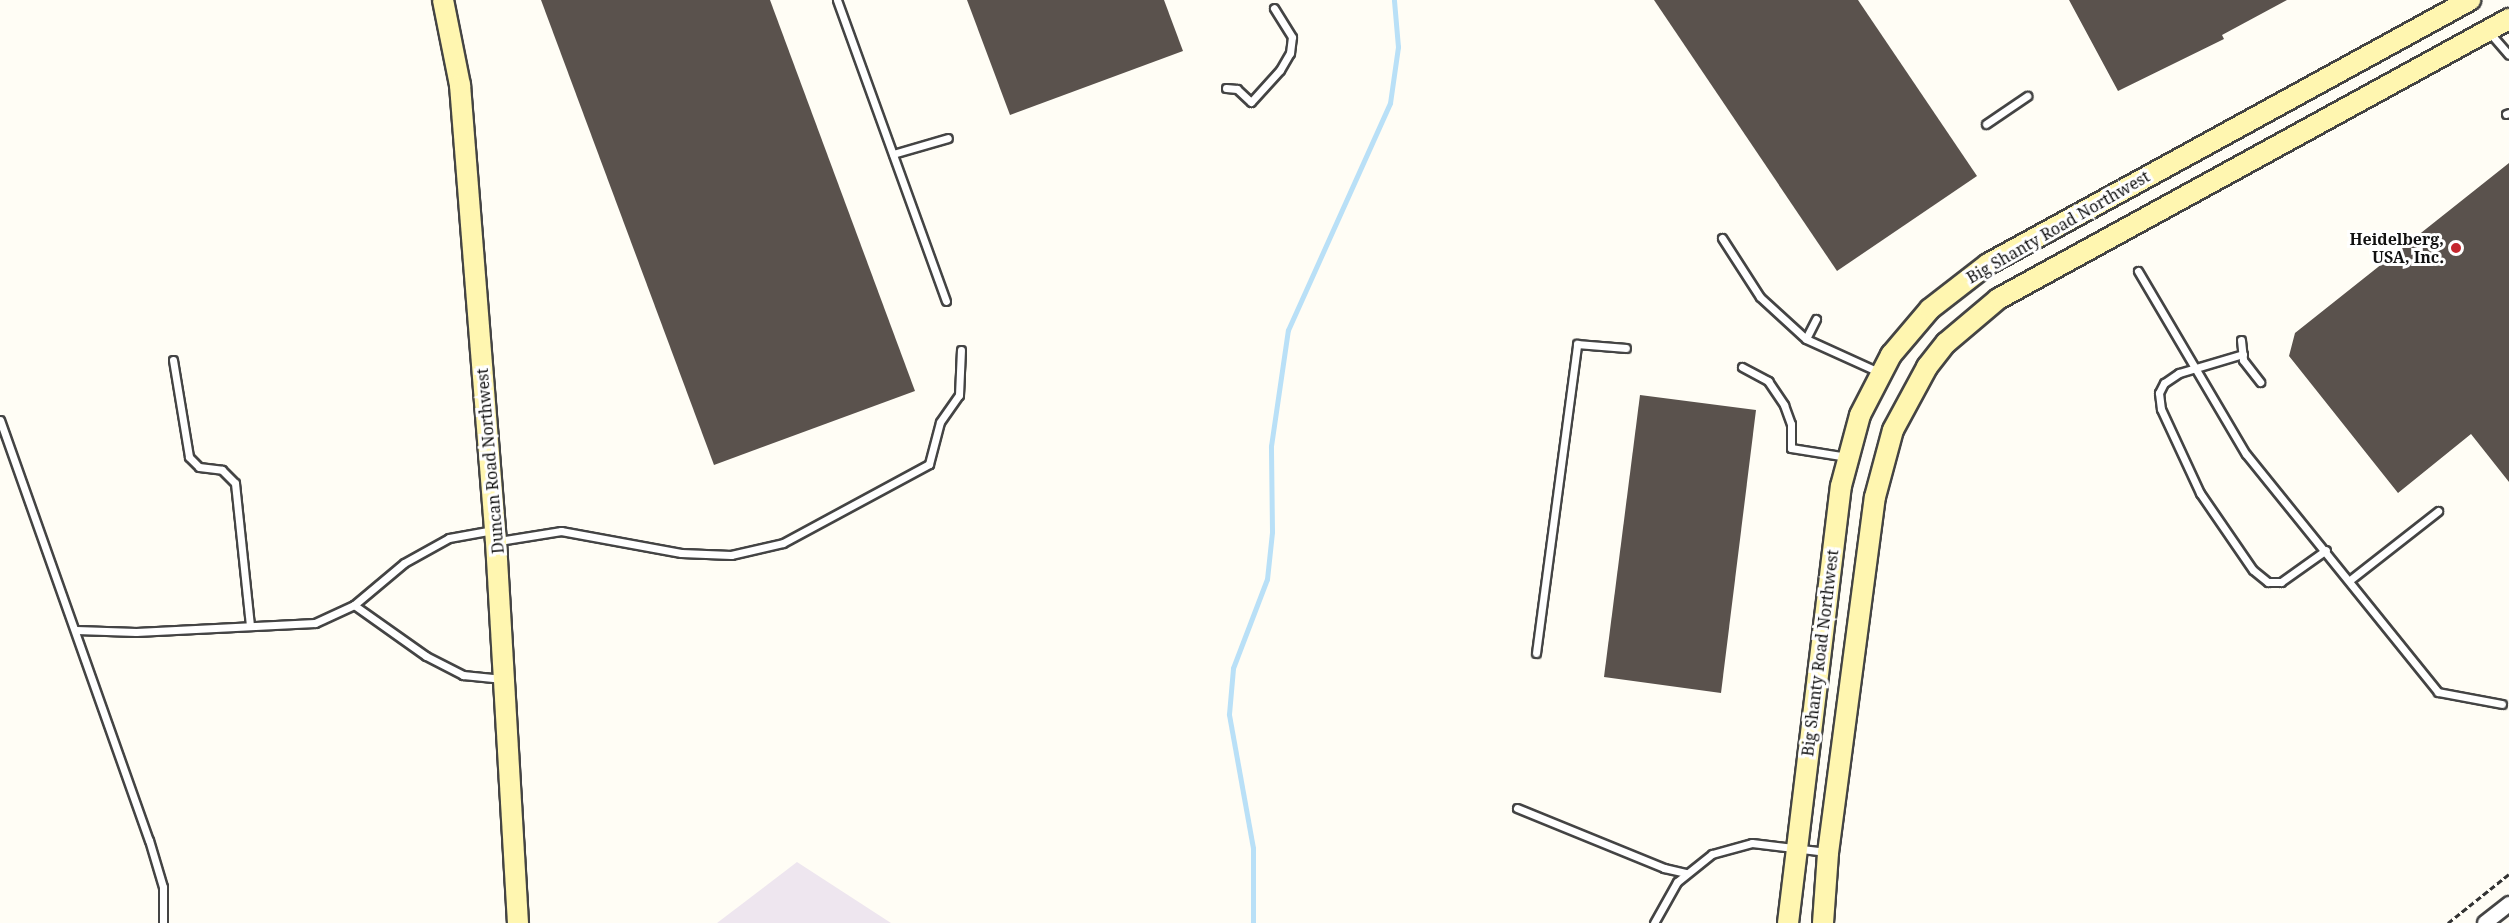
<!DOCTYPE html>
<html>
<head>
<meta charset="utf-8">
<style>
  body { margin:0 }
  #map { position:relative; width:2509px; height:923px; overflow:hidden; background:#fffdf5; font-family:"Noto Serif",serif }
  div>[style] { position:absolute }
  .industrial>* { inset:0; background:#eee6ef }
  .stream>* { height:5px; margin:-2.5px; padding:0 2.5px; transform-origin:2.5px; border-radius:2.5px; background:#b9e0f7 }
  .building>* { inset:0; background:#5a524d }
  .path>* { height:3px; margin-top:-1.5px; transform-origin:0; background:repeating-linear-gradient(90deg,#333 0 6px,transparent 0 9px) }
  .roads { filter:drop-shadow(2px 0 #444) drop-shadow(-2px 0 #444) drop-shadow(0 2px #444) drop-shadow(0 -2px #444) }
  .lane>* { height:7px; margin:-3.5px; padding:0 3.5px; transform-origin:3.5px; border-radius:3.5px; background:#fff }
  .street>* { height:14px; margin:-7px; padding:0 7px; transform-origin:7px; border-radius:7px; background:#fff }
  .secondary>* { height:20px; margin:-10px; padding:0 10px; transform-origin:10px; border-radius:10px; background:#fff6b0 }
  .dots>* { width:16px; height:16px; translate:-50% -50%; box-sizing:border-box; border:3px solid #fff; border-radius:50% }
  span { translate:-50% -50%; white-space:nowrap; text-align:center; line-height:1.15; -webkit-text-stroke:6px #fff; paint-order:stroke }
  .street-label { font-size:16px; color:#111 }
  .poi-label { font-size:16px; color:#111; font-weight:700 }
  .right { translate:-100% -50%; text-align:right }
</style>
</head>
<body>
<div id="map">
  <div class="industrial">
    <i style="clip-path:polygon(797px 862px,891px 923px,717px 923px)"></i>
  </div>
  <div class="stream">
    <i style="left:1253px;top:923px;width:75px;rotate:-90deg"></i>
    <i style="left:1253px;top:848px;width:136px;rotate:-100.2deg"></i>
    <i style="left:1229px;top:714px;width:46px;rotate:-85deg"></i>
    <i style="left:1233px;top:668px;width:95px;rotate:-69.1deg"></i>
    <i style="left:1267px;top:579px;width:47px;rotate:-83.9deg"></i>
    <i style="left:1272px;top:532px;width:86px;rotate:-90.7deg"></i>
    <i style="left:1271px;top:446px;width:117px;rotate:-81.7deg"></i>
    <i style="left:1288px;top:330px;width:249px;rotate:-65.8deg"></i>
    <i style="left:1390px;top:103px;width:57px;rotate:-81.9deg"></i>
    <i style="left:1398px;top:47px;width:47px;rotate:-94.9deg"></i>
  </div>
  <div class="building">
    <i style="clip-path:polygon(541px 0,770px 0,915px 391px,714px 465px)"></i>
    <i style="clip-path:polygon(967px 0,1164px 0,1183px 51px,1010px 115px)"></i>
    <i style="clip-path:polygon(1654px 0,1858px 0,1977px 176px,1837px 271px)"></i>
    <i style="clip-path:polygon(2069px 0,2287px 0,2222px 35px,2224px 39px,2118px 91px)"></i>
    <i style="clip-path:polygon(2509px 163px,2509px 482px,2471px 434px,2398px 493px,2289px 356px,2295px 333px)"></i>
    <i style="clip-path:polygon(1640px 395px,1756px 410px,1721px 693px,1604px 677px)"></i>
  </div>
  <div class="path">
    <i style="left:2448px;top:923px;width:78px;rotate:-38.8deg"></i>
  </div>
  <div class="roads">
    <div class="lane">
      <i style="left:837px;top:0;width:320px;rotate:70.1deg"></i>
      <i style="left:2489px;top:32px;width:30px;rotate:49deg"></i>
      <i style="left:1226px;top:88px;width:11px;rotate:5deg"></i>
      <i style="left:1237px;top:89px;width:19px;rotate:43deg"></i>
      <i style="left:1251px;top:102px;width:43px;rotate:-47.8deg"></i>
      <i style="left:1280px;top:70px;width:20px;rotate:-60deg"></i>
      <i style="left:1290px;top:53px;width:16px;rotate:-83deg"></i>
      <i style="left:1292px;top:37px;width:34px;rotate:-122deg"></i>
      <i style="left:2506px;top:114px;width:3px;rotate:-18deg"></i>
      <i style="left:1986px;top:124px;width:50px;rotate:-34.3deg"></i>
      <i style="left:893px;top:154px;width:57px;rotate:-16.2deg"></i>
      <i style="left:1722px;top:238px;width:70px;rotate:57.2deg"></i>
      <i style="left:1760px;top:297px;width:62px;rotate:42.4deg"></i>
      <i style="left:2138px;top:271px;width:212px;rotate:59.5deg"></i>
      <i style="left:2246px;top:454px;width:306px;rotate:51.1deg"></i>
      <i style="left:2438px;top:692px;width:65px;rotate:10.6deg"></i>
      <i style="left:1816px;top:319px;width:22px;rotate:117deg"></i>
      <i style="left:1806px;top:339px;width:82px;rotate:24.4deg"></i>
      <i style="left:2241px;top:340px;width:20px;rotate:84deg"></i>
      <i style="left:2243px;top:360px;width:28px;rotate:52deg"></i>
      <i style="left:2243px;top:354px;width:67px;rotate:163.5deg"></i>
      <i style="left:2179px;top:373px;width:18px;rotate:146deg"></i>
      <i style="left:2164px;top:383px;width:11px;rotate:117deg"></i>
      <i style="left:2159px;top:393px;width:16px;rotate:83deg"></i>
      <i style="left:2161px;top:409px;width:93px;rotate:65.1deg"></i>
      <i style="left:2200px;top:493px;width:93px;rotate:55.5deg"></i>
      <i style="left:2253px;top:570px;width:19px;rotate:39deg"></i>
      <i style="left:2268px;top:582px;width:13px"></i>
      <i style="left:2281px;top:582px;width:55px;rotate:-35.4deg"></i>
      <i style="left:173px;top:360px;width:98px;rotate:80.6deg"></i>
      <i style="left:189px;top:457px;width:14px;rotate:45deg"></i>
      <i style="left:199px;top:467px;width:23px;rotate:7deg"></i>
      <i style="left:222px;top:470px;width:18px;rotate:45deg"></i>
      <i style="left:235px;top:483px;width:143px;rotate:84deg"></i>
      <i style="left:1742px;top:367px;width:30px;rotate:28deg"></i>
      <i style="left:1768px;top:381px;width:29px;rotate:56deg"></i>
      <i style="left:1784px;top:405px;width:20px;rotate:70deg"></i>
      <i style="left:1791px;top:424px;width:24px;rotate:90deg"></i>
      <i style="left:1791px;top:448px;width:57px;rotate:9.1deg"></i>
      <i style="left:0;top:420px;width:446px;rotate:70.5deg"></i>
      <i style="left:149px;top:840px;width:49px;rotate:73.4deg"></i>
      <i style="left:163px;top:887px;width:36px;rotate:90deg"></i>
      <i style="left:499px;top:541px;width:63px;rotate:-9.2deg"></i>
      <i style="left:561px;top:531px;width:122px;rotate:10.4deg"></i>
      <i style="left:681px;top:553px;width:50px;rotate:2.3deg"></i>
      <i style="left:731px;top:555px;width:53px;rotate:-13deg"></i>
      <i style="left:783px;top:543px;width:166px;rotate:-28.4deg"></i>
      <i style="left:929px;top:464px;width:43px;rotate:-75.3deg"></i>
      <i style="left:940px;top:422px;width:33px;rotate:-55deg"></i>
      <i style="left:959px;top:395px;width:45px;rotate:-87.5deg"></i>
      <i style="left:2350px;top:580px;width:112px;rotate:-38.1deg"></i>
      <i style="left:354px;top:605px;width:65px;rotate:-40deg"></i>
      <i style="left:404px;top:563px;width:51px;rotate:-29.1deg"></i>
      <i style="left:449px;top:538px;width:45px;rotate:-10.3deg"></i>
      <i style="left:76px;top:630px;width:60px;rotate:1.9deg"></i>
      <i style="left:136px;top:632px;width:179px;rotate:-2.9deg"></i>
      <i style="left:315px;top:623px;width:43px;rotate:-24.8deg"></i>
      <i style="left:354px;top:605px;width:88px;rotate:35.3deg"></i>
      <i style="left:426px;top:656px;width:42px;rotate:27.2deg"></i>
      <i style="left:463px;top:675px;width:40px;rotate:5.7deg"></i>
      <i style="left:1536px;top:653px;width:312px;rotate:-82.4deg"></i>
      <i style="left:1577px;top:344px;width:49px;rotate:4.7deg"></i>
      <i style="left:1517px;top:808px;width:159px;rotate:22.2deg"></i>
      <i style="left:1664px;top:868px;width:23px;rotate:13deg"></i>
      <i style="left:1654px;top:923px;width:47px;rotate:-60.7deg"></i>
      <i style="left:1677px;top:882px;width:45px;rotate:-38.7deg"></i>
      <i style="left:1712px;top:854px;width:41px;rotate:-15.4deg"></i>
      <i style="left:1752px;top:843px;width:75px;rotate:6.9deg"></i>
    </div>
    <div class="street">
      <i style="left:2485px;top:923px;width:31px;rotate:-38deg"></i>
    </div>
    <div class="secondary">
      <i style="left:443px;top:0;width:87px;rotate:78.7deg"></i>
      <i style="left:460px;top:85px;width:458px;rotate:85.5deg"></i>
      <i style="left:496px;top:542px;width:382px;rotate:86.7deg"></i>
      <i style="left:1788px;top:923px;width:440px;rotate:-83.1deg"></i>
      <i style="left:1841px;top:486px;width:73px;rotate:-75deg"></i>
      <i style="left:1860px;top:415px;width:68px;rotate:-62.7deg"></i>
      <i style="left:1891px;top:355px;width:60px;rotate:-49.7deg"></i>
      <i style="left:1930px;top:309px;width:73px;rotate:-37.8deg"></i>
      <i style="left:1988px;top:264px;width:550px;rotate:-28.71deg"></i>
      <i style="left:1823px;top:923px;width:70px;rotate:-85.9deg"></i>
      <i style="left:1828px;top:853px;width:359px;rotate:-82.5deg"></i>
      <i style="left:1875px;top:497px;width:69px;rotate:-75deg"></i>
      <i style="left:1893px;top:430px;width:72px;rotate:-61.6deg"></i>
      <i style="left:1927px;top:367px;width:31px;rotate:-52deg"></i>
      <i style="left:1946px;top:343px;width:68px;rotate:-40.2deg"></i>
      <i style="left:1998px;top:299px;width:583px;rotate:-28.72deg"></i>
    </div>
  </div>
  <div class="dots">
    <i style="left:2456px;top:248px;background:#c4262e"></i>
  </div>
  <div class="street-label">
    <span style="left:2058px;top:227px;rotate:-30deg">Big Shanty Road Northwest</span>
    <span style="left:490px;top:461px;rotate:-95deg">Duncan Road Northwest</span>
    <span style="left:1820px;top:653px;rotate:-83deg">Big Shanty Road Northwest</span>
  </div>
  <div class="poi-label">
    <span class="right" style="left:2444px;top:248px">Heidelberg,<br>USA, Inc.</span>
  </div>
</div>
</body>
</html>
